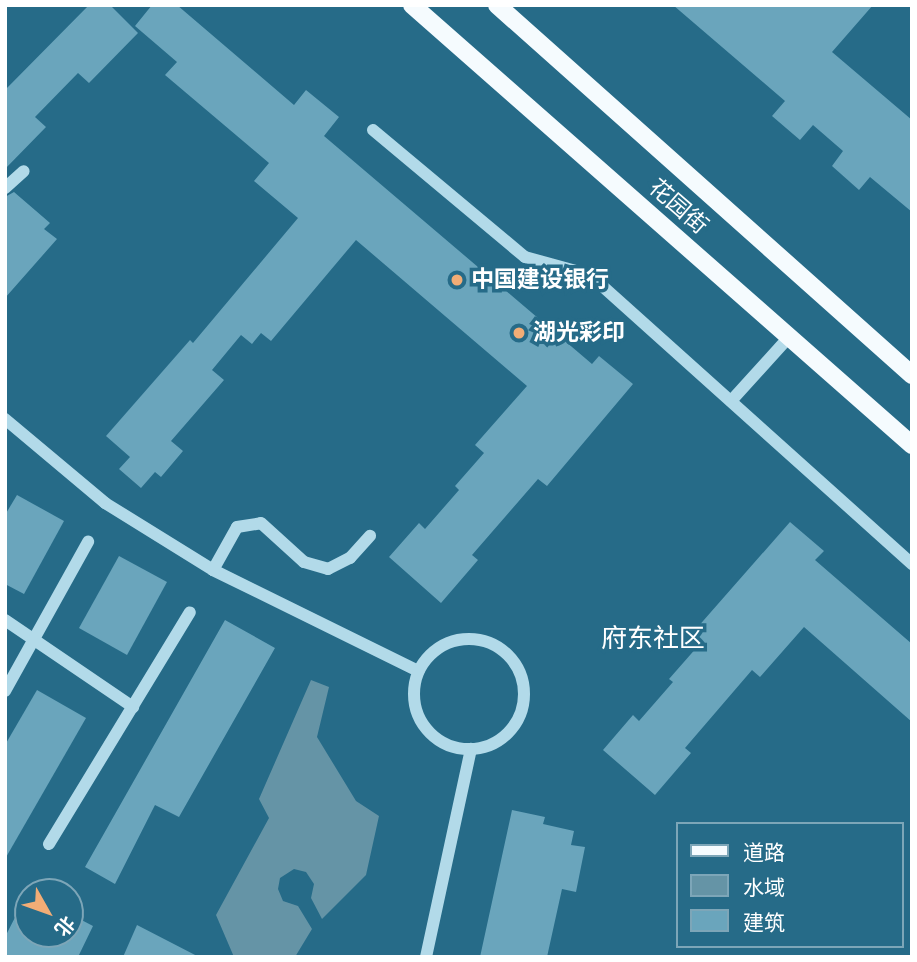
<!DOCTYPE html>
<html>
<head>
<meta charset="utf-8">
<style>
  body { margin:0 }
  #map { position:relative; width:917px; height:962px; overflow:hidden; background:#266b88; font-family:"Sofia Sans Condensed","Noto Sans SC",sans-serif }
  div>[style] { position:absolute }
  .water>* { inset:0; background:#6594a6 }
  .building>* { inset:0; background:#6aa5bc }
  .minor>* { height:12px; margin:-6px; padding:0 6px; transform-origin:6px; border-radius:6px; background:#b2dae9 }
  .minor>.ring { margin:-6px; padding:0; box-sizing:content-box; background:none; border:12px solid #b2dae9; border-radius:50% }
  .major>* { height:18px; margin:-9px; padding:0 9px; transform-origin:9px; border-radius:9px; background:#f5fbfe }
  .dots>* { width:19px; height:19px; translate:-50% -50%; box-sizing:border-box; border:4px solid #266b88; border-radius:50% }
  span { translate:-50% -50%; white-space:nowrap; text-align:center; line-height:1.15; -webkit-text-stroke:7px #266b88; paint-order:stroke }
  .street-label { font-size:23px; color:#fff }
  .poi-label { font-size:23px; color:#fff; font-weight:700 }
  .left { translate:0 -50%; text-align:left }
  .quarter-label { font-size:26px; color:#fff }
  .frame { position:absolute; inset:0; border:7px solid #fff; pointer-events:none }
  .legend { position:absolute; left:676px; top:822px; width:228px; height:126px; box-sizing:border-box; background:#266b88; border:2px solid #7da6b8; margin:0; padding:9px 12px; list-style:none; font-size:21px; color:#fff }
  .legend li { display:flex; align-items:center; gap:14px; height:35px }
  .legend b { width:35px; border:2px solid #7da6b8 }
  .north { position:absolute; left:14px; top:878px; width:70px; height:70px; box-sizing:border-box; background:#266b88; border:2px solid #7da6b8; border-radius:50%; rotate:130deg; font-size:19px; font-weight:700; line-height:28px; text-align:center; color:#fff }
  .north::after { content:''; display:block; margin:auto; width:24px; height:32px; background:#f2ad76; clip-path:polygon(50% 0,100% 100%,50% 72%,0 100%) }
</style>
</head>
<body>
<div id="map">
  <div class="water">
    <i style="clip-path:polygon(311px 680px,329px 687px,317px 737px,356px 801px,379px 816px,366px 875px,322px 919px,311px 898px,314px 884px,306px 872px,294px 869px,280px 878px,278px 889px,283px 901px,298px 906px,312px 929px,295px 957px,234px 957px,216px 915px,269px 818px,259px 799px)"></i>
  </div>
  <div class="building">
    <i style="clip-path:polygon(89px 5px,110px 5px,138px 33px,89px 83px,78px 73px,35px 117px,46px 127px,5px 169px,5px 90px)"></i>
    <i style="clip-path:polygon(152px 5px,177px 5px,294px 105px,306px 90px,339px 117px,324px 136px,592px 364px,599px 356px,633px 384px,547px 486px,538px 479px,472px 555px,478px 560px,441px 603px,389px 557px,419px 523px,425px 529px,459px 490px,455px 486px,484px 453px,475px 445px,527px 386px,356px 240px,271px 341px,261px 333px,252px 344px,241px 335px,212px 370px,224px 380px,171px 441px,183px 451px,161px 477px,155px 472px,141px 488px,119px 469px,130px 457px,106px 436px,190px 340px,193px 343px,298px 218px,254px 181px,269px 163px,165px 75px,177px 62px,135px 26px)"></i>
    <i style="clip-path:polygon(673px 5px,873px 5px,832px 52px,912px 120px,912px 212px,870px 177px,859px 190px,832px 166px,843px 151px,813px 125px,800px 140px,772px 116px,785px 101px)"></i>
    <i style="clip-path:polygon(14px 192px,50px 223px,44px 229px,57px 239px,5px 298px,5px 197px)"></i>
    <i style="clip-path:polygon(17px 495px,64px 521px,24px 594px,5px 584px,5px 515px)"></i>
    <i style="clip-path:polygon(790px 522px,824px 551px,815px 560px,912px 644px,912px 722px,804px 627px,760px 677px,752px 670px,685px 748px,691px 753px,655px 795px,603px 750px,633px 715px,639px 721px,673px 682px,669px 679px,698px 646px,689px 637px)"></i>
    <i style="clip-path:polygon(119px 556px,167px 582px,127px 655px,79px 628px)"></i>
    <i style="clip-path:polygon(225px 620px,275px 648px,179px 817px,155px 805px,115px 884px,85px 867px)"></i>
    <i style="clip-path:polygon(37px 690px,86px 718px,5px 859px,5px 745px)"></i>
    <i style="clip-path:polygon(512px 810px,545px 817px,543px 824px,574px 831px,571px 845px,585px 847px,576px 892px,562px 889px,547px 957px,480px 957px)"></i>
    <i style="clip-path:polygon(28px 892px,28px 934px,70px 934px,70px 914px,93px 926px,78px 957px,5px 957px,5px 937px)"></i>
    <i style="clip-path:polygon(137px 925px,199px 957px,123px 957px)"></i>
  </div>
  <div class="minor">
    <i style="left:373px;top:130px;width:198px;rotate:39.9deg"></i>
    <i style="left:525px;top:257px;width:67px;rotate:15.5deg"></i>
    <i style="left:590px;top:275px;width:433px;rotate:41.9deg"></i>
    <i style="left:5px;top:188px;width:25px;rotate:-42deg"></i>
    <i style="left:731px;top:401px;width:86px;rotate:-47.8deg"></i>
    <i style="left:5px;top:419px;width:131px;rotate:40deg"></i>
    <i style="left:105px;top:503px;width:127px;rotate:31.8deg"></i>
    <i style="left:213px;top:570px;width:229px;rotate:26.2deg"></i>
    <i style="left:213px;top:570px;width:49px;rotate:-60.8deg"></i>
    <i style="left:237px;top:527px;width:24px;rotate:-9deg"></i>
    <i style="left:261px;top:523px;width:58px;rotate:42.2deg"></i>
    <i style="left:304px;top:562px;width:25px;rotate:16deg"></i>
    <i style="left:328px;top:569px;width:25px;rotate:-27deg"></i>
    <i style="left:350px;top:558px;width:30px;rotate:-48deg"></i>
    <i style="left:5px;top:620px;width:155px;rotate:34.2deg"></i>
    <i class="ring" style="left:414px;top:639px;width:98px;height:98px"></i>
    <i style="left:5px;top:691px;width:171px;rotate:-60.9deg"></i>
    <i style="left:49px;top:844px;width:271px;rotate:-58.7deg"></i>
    <i style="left:426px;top:957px;width:213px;rotate:-77.8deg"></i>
  </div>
  <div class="major">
    <i style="left:412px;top:5px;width:666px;rotate:41.35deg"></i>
    <i style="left:497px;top:5px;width:556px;rotate:41.72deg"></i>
  </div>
  <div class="dots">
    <i style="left:457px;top:280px;background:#f2ad76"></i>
    <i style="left:519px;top:333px;background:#f2ad76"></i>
  </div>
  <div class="street-label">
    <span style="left:678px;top:207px;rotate:41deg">花园街</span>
  </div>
  <div class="poi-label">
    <span class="left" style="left:471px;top:280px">中国建设银行</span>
    <span class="left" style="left:533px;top:333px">湖光彩印</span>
  </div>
  <div class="quarter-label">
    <span style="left:653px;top:640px">府东社区</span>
  </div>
  <div class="frame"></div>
  <ul class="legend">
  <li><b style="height:9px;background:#f5fbfe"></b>道路</li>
  <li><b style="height:19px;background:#6594a6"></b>水域</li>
  <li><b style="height:19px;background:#6aa5bc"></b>建筑</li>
  </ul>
  <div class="north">北</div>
</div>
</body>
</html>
